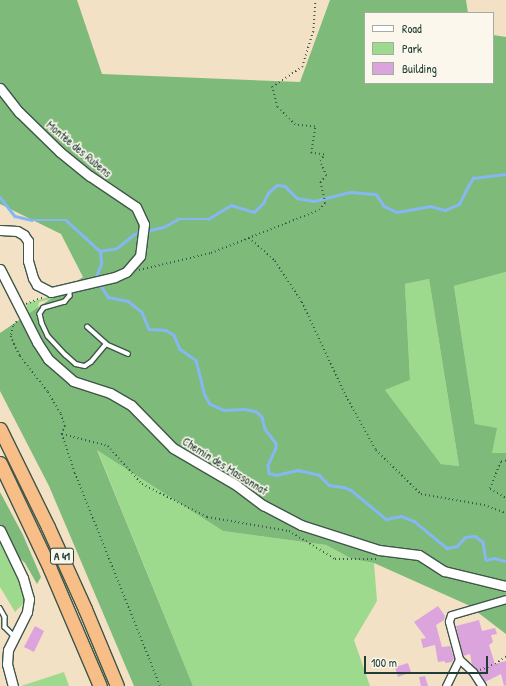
<!DOCTYPE html>
<html>
<head>
<meta charset="utf-8">
<style>
  body { margin:0 }
  #map { position:relative; width:506px; height:686px; overflow:hidden; background:#f2e1c4; font-family:"Patrick Hand",sans-serif }
  div>[style] { position:absolute }
  .green>* { inset:0; background:#9eda8e }
  .forest>* { inset:0; background:#7eba79 }
  .stream>* { height:2.5px; margin:-1.25px; padding:0 1.25px; transform-origin:1.25px; border-radius:1.25px; background:#85b8f2 }
  .building>* { inset:0; background:#dca4dc }
  .path>* { height:1.5px; margin-top:-0.75px; transform-origin:0; background:repeating-linear-gradient(90deg,#3f564a 0 1px,transparent 0 4px) }
  .roads { filter:drop-shadow(1px 0 #3f564a) drop-shadow(-1px 0 #3f564a) drop-shadow(0 1px #3f564a) drop-shadow(0 -1px #3f564a) }
  .service>* { height:3.5px; margin:-1.75px; padding:0 1.75px; transform-origin:1.75px; border-radius:1.75px; background:#fff }
  .minor>* { height:7px; margin:-3.5px; padding:0 3.5px; transform-origin:3.5px; border-radius:3.5px; background:#fff }
  .tertiary>* { height:9px; margin:-4.5px; padding:0 4.5px; transform-origin:4.5px; border-radius:4.5px; background:#fff }
  .motorway>* { height:13px; margin:-6.5px; padding:0 6.5px; transform-origin:6.5px; border-radius:6.5px; background:#f7be88 }
  span { translate:-50% -50%; white-space:nowrap; text-align:center; line-height:1.15; -webkit-text-stroke:3.5px #fbf7ec; paint-order:stroke }
  .shield-label span { padding:1px 3px; background:#fbf7ec; border:1px solid; border-radius:3px; -webkit-text-stroke-width:0 }
  .shield-label { font-size:11px; color:#1f3d34; font-weight:700 }
  .street-label { font-size:12px; color:#1f3d34 }
  .legend { position:absolute; left:364px; top:12px; width:130px; height:72px; box-sizing:border-box; background:#fbf7ec; border:1px solid #a3ada2; margin:0; padding:5px 7px; list-style:none; font-size:12px; color:#1f3d34 }
  .legend li { display:flex; align-items:center; gap:8px; height:20px }
  .legend b { width:20px; border:1px solid #a3ada2 }
  .scale { position:absolute; left:364px; top:656px; width:124px; height:18px; box-sizing:border-box; border:2px solid #1f3d34; border-top:0; padding-left:5px; font-size:12px; line-height:14px; white-space:nowrap; color:#1f3d34; -webkit-text-stroke:3px #fbf7ec; paint-order:stroke }
</style>
</head>
<body>
<div id="map">
  <div class="green">
    <i style="clip-path:polygon(506px 272px,506px 453px,492px 453px,475px 424px,454px 286px)"></i>
    <i style="clip-path:polygon(429px 279px,459px 466px,441px 464px,385px 390px,410px 380px,405px 284px)"></i>
    <i style="clip-path:polygon(63px 293px,64px 296px,39px 302px,36px 319px,46px 344px,26px 311px,27px 303px)"></i>
    <i style="clip-path:polygon(97px 449px,223px 531px,326px 545px,352px 559px,374px 563px,377px 601px,354px 640px,370px 686px,193px 686px)"></i>
    <i style="clip-path:polygon(0 541px,21px 585px,26px 601px,15px 612px,0 587px)"></i>
    <i style="clip-path:polygon(64px 672px,69px 686px,21px 686px)"></i>
  </div>
  <div class="forest">
    <i style="clip-path:polygon(evenodd,0 0,77px 0,102px 74px,300px 82px,330px 0,466px 0,468px 13px,365px 13px,365px 83px,493px 83px,493px 35px,506px 37px,506px 272px,454px 286px,475px 424px,497px 428px,492px 453px,506px 453px,506px 634px,468px 605px,374px 563px,352px 559px,326px 545px,223px 531px,97px 450px,193px 686px,134px 686px,49px 486px,0 391px,0 333px,83px 277px,61px 234px,0 204px,0 0,429px 279px,459px 466px,441px 464px,385px 390px,410px 380px,405px 284px,429px 279px)"></i>
    <i style="clip-path:polygon(0 492px,23px 535px,41px 577px,37px 584px,25px 563px,14px 553px,0 532px)"></i>
  </div>
  <div class="stream">
    <i style="left:0;top:197px;width:24px;rotate:52deg"></i>
    <i style="left:15px;top:216px;width:17px;rotate:13deg"></i>
    <i style="left:32px;top:220px;width:34px"></i>
    <i style="left:66px;top:220px;width:46px;rotate:42.4deg"></i>
    <i style="left:100px;top:251px;width:17px;rotate:-10deg"></i>
    <i style="left:117px;top:248px;width:22px;rotate:-39deg"></i>
    <i style="left:134px;top:234px;width:7px;rotate:-8deg"></i>
    <i style="left:146px;top:231px;width:18px;rotate:-13deg"></i>
    <i style="left:164px;top:227px;width:16px;rotate:-30deg"></i>
    <i style="left:178px;top:219px;width:30px"></i>
    <i style="left:208px;top:219px;width:27px;rotate:-31deg"></i>
    <i style="left:231px;top:205px;width:24px;rotate:17deg"></i>
    <i style="left:254px;top:212px;width:13px;rotate:-45deg"></i>
    <i style="left:263px;top:203px;width:11px;rotate:-63deg"></i>
    <i style="left:268px;top:193px;width:12px;rotate:-42deg"></i>
    <i style="left:277px;top:185px;width:8px;rotate:7deg"></i>
    <i style="left:285px;top:186px;width:17px;rotate:45deg"></i>
    <i style="left:297px;top:198px;width:17px;rotate:10deg"></i>
    <i style="left:314px;top:201px;width:38px;rotate:-14deg"></i>
    <i style="left:351px;top:192px;width:25px;rotate:5deg"></i>
    <i style="left:376px;top:194px;width:14px;rotate:56deg"></i>
    <i style="left:384px;top:206px;width:14px;rotate:25deg"></i>
    <i style="left:397px;top:212px;width:34px;rotate:-10deg"></i>
    <i style="left:430px;top:206px;width:16px;rotate:15deg"></i>
    <i style="left:445px;top:210px;width:15px;rotate:-23deg"></i>
    <i style="left:459px;top:204px;width:18px;rotate:-63deg"></i>
    <i style="left:467px;top:188px;width:12px;rotate:-59deg"></i>
    <i style="left:473px;top:178px;width:33px;rotate:-7deg"></i>
    <i style="left:95px;top:279px;width:16px;rotate:-68deg"></i>
    <i style="left:101px;top:264px;width:13px;rotate:-94deg"></i>
    <i style="left:100px;top:284px;width:15px;rotate:58deg"></i>
    <i style="left:108px;top:297px;width:20px;rotate:11deg"></i>
    <i style="left:128px;top:301px;width:18px;rotate:38deg"></i>
    <i style="left:142px;top:312px;width:18px;rotate:68deg"></i>
    <i style="left:149px;top:329px;width:17px;rotate:3deg"></i>
    <i style="left:166px;top:330px;width:9px;rotate:32deg"></i>
    <i style="left:174px;top:335px;width:15px;rotate:67deg"></i>
    <i style="left:180px;top:349px;width:19px;rotate:35deg"></i>
    <i style="left:196px;top:360px;width:36px;rotate:76deg"></i>
    <i style="left:205px;top:395px;width:10px;rotate:61deg"></i>
    <i style="left:210px;top:404px;width:15px;rotate:23deg"></i>
    <i style="left:224px;top:410px;width:20px;rotate:-3deg"></i>
    <i style="left:244px;top:409px;width:11px;rotate:10deg"></i>
    <i style="left:255px;top:411px;width:4px;rotate:34deg"></i>
    <i style="left:258px;top:413px;width:6px;rotate:45deg"></i>
    <i style="left:262px;top:417px;width:12px;rotate:76deg"></i>
    <i style="left:265px;top:429px;width:18px;rotate:52deg"></i>
    <i style="left:276px;top:443px;width:5px;rotate:90deg"></i>
    <i style="left:276px;top:448px;width:19px;rotate:115deg"></i>
    <i style="left:268px;top:465px;width:8px;rotate:83deg"></i>
    <i style="left:269px;top:473px;width:7px;rotate:16deg"></i>
    <i style="left:276px;top:475px;width:23px;rotate:-13deg"></i>
    <i style="left:298px;top:470px;width:22px;rotate:13deg"></i>
    <i style="left:319px;top:475px;width:14px;rotate:45deg"></i>
    <i style="left:329px;top:485px;width:15px;rotate:8deg"></i>
    <i style="left:344px;top:487px;width:8px;rotate:23deg"></i>
    <i style="left:351px;top:490px;width:45px;rotate:39.6deg"></i>
    <i style="left:386px;top:519px;width:15px;rotate:-11deg"></i>
    <i style="left:401px;top:516px;width:14px;rotate:21deg"></i>
    <i style="left:414px;top:521px;width:43px;rotate:39.3deg"></i>
    <i style="left:447px;top:548px;width:10px;rotate:-11deg"></i>
    <i style="left:457px;top:546px;width:12px;rotate:-48deg"></i>
    <i style="left:465px;top:537px;width:10px;rotate:-6deg"></i>
    <i style="left:475px;top:536px;width:10px;rotate:37deg"></i>
    <i style="left:483px;top:542px;width:18px;rotate:81deg"></i>
    <i style="left:486px;top:560px;width:8px;rotate:-14deg"></i>
    <i style="left:494px;top:558px;width:12px;rotate:14deg"></i>
  </div>
  <div class="building">
    <i style="clip-path:polygon(438px 606px,445px 616px,444px 620px,436px 625px,442px 647px,450px 646px,454px 658px,452px 662px,445px 663px,445px 661px,438px 662px,435px 645px,423px 648px,421px 639px,426px 638px,414px 622px)"></i>
    <i style="clip-path:polygon(479px 620px,482px 631px,495px 628px,497px 634px,491px 635px,493px 642px,489px 645px,495px 664px,506px 661px,506px 685px,504px 686px,501px 674px,485px 682px,472px 665px,470px 654px,463px 656px,456px 626px)"></i>
    <i style="clip-path:polygon(35px 626px,44px 631px,34px 652px,24px 647px)"></i>
    <i style="clip-path:polygon(408px 663px,411px 672px,398px 677px,395px 667px)"></i>
    <i style="clip-path:polygon(425px 676px,428px 686px,421px 686px,419px 677px)"></i>
  </div>
  <div class="path">
    <i style="left:249px;top:238px;width:35px;rotate:41deg"></i>
    <i style="left:275px;top:261px;width:49px;rotate:56.6deg"></i>
    <i style="left:302px;top:302px;width:104px;rotate:64.9deg"></i>
    <i style="left:346px;top:396px;width:62px;rotate:60.9deg"></i>
    <i style="left:376px;top:450px;width:63px;rotate:44.4deg"></i>
    <i style="left:421px;top:494px;width:64px;rotate:9.9deg"></i>
    <i style="left:484px;top:505px;width:23px;rotate:20deg"></i>
    <i style="left:139px;top:270px;width:74px;rotate:-13.3deg"></i>
    <i style="left:211px;top:253px;width:116px;rotate:-21.7deg"></i>
    <i style="left:319px;top:210px;width:9px;rotate:-49deg"></i>
    <i style="left:325px;top:203px;width:22px;rotate:-103deg"></i>
    <i style="left:320px;top:182px;width:8px;rotate:-45deg"></i>
    <i style="left:326px;top:176px;width:16px;rotate:-112deg"></i>
    <i style="left:320px;top:161px;width:7px;rotate:-56deg"></i>
    <i style="left:324px;top:155px;width:13px;rotate:-171deg"></i>
    <i style="left:311px;top:153px;width:26px;rotate:-81deg"></i>
    <i style="left:315px;top:127px;width:20px;rotate:-174deg"></i>
    <i style="left:295px;top:125px;width:25px;rotate:-135deg"></i>
    <i style="left:277px;top:107px;width:21px;rotate:-104deg"></i>
    <i style="left:272px;top:87px;width:36px;rotate:-34deg"></i>
    <i style="left:302px;top:67px;width:37px;rotate:-73deg"></i>
    <i style="left:313px;top:32px;width:32px;rotate:-86deg"></i>
    <i style="left:26px;top:304px;width:18px;rotate:-22deg"></i>
    <i style="left:17px;top:322px;width:6px;rotate:135deg"></i>
    <i style="left:13px;top:326px;width:10px;rotate:101deg"></i>
    <i style="left:11px;top:336px;width:9px;rotate:69deg"></i>
    <i style="left:14px;top:344px;width:13px;rotate:63deg"></i>
    <i style="left:20px;top:356px;width:46px;rotate:52.1deg"></i>
    <i style="left:48px;top:392px;width:26px;rotate:59deg"></i>
    <i style="left:61px;top:414px;width:13px;rotate:72deg"></i>
    <i style="left:65px;top:426px;width:9px;rotate:111deg"></i>
    <i style="left:62px;top:434px;width:41px;rotate:71.6deg"></i>
    <i style="left:75px;top:473px;width:229px;rotate:68.2deg"></i>
    <i style="left:62px;top:434px;width:48px;rotate:14.6deg"></i>
    <i style="left:108px;top:446px;width:51px;rotate:48.2deg"></i>
    <i style="left:142px;top:484px;width:73px;rotate:26.9deg"></i>
    <i style="left:207px;top:517px;width:83px;rotate:9.7deg"></i>
    <i style="left:289px;top:531px;width:54px;rotate:31.3deg"></i>
    <i style="left:335px;top:559px;width:42px"></i>
    <i style="left:506px;top:461px;width:5px;rotate:169deg"></i>
    <i style="left:501px;top:462px;width:29px;rotate:112deg"></i>
    <i style="left:490px;top:489px;width:18px;rotate:29deg"></i>
    <i style="left:480px;top:670px;width:16px;rotate:-22deg"></i>
    <i style="left:495px;top:664px;width:14px;rotate:-36deg"></i>
  </div>
  <div class="roads">
    <div class="service">
      <i style="left:70px;top:289px;width:7px;rotate:90deg"></i>
      <i style="left:70px;top:296px;width:8px;rotate:130deg"></i>
      <i style="left:65px;top:302px;width:22px;rotate:164deg"></i>
      <i style="left:44px;top:308px;width:7px;rotate:124deg"></i>
      <i style="left:40px;top:314px;width:9px;rotate:77deg"></i>
      <i style="left:42px;top:323px;width:14px;rotate:65deg"></i>
      <i style="left:48px;top:336px;width:26px;rotate:47deg"></i>
      <i style="left:66px;top:355px;width:13px;rotate:42deg"></i>
      <i style="left:76px;top:364px;width:9px;rotate:13deg"></i>
      <i style="left:85px;top:366px;width:7px;rotate:-34deg"></i>
      <i style="left:91px;top:362px;width:23px;rotate:-50deg"></i>
      <i style="left:106px;top:344px;width:25px;rotate:-138deg"></i>
      <i style="left:106px;top:344px;width:24px;rotate:24deg"></i>
      <i style="left:0;top:608px;width:10px;rotate:61deg"></i>
      <i style="left:5px;top:617px;width:10px;rotate:90deg"></i>
      <i style="left:5px;top:627px;width:13px;rotate:45deg"></i>
    </div>
    <div class="minor">
      <i style="left:446px;top:686px;width:30px;rotate:-64deg"></i>
      <i style="left:482px;top:686px;width:17px;rotate:-123deg"></i>
      <i style="left:473px;top:672px;width:19px;rotate:-137deg"></i>
      <i style="left:459px;top:659px;width:39px;rotate:-105deg"></i>
      <i style="left:449px;top:621px;width:6px;rotate:-72deg"></i>
      <i style="left:451px;top:615px;width:57px;rotate:-16.2deg"></i>
    </div>
    <div class="tertiary">
      <i style="left:0;top:88px;width:31px;rotate:52deg"></i>
      <i style="left:19px;top:112px;width:57px;rotate:44.3deg"></i>
      <i style="left:60px;top:152px;width:38px;rotate:39deg"></i>
      <i style="left:90px;top:176px;width:55px;rotate:34deg"></i>
      <i style="left:136px;top:207px;width:19px;rotate:65deg"></i>
      <i style="left:144px;top:224px;width:32px;rotate:97deg"></i>
      <i style="left:140px;top:256px;width:21px;rotate:131deg"></i>
      <i style="left:126px;top:272px;width:12px;rotate:156deg"></i>
      <i style="left:115px;top:277px;width:66px;rotate:166.8deg"></i>
      <i style="left:51px;top:292px;width:16px;rotate:-153deg"></i>
      <i style="left:37px;top:285px;width:8px;rotate:-120deg"></i>
      <i style="left:33px;top:278px;width:18px;rotate:-106deg"></i>
      <i style="left:28px;top:261px;width:20px;rotate:-90deg"></i>
      <i style="left:28px;top:241px;width:7px;rotate:-124deg"></i>
      <i style="left:24px;top:235px;width:8px;rotate:-150deg"></i>
      <i style="left:17px;top:231px;width:17px;rotate:-177deg"></i>
      <i style="left:0;top:269px;width:82px;rotate:63.1deg"></i>
      <i style="left:37px;top:342px;width:20px;rotate:57deg"></i>
      <i style="left:48px;top:359px;width:33px;rotate:41deg"></i>
      <i style="left:73px;top:381px;width:39px;rotate:18deg"></i>
      <i style="left:110px;top:393px;width:24px;rotate:30deg"></i>
      <i style="left:131px;top:405px;width:60px;rotate:45.7deg"></i>
      <i style="left:173px;top:448px;width:73px;rotate:30.4deg"></i>
      <i style="left:236px;top:485px;width:34px;rotate:37deg"></i>
      <i style="left:263px;top:505px;width:43px;rotate:27.8deg"></i>
      <i style="left:301px;top:525px;width:82px;rotate:17.8deg"></i>
      <i style="left:379px;top:550px;width:40px;rotate:7.1deg"></i>
      <i style="left:419px;top:555px;width:30px;rotate:33deg"></i>
      <i style="left:444px;top:571px;width:64px;rotate:13.6deg"></i>
      <i style="left:0;top:530px;width:53px;rotate:64.4deg"></i>
      <i style="left:23px;top:578px;width:22px;rotate:74deg"></i>
      <i style="left:29px;top:599px;width:13px;rotate:99deg"></i>
      <i style="left:27px;top:612px;width:42px;rotate:116.6deg"></i>
      <i style="left:8px;top:650px;width:14px;rotate:94deg"></i>
      <i style="left:7px;top:664px;width:23px;rotate:75deg"></i>
    </div>
    <div class="motorway">
      <i style="left:0;top:429px;width:109px;rotate:63.9deg"></i>
      <i style="left:48px;top:527px;width:90px;rotate:65.7deg"></i>
      <i style="left:85px;top:609px;width:83px;rotate:67.4deg"></i>
      <i style="left:0;top:463px;width:117px;rotate:64.7deg"></i>
      <i style="left:50px;top:569px;width:127px;rotate:66.9deg"></i>
    </div>
  </div>
  <div class="shield-label">
    <span style="left:62px;top:556px">A 41</span>
  </div>
  <div class="street-label">
    <span style="left:79px;top:149px;rotate:40deg">Montée des Rubens</span>
    <span style="left:225px;top:466px;rotate:32deg">Chemin des Massonnat</span>
  </div>
  <ul class="legend">
  <li><b style="height:5px;background:#fff"></b>Road</li>
  <li><b style="height:11px;background:#9eda8e"></b>Park</li>
  <li><b style="height:11px;background:#dca4dc"></b>Building</li>
  </ul>
  <div class="scale">100 m</div>
</div>
</body>
</html>
